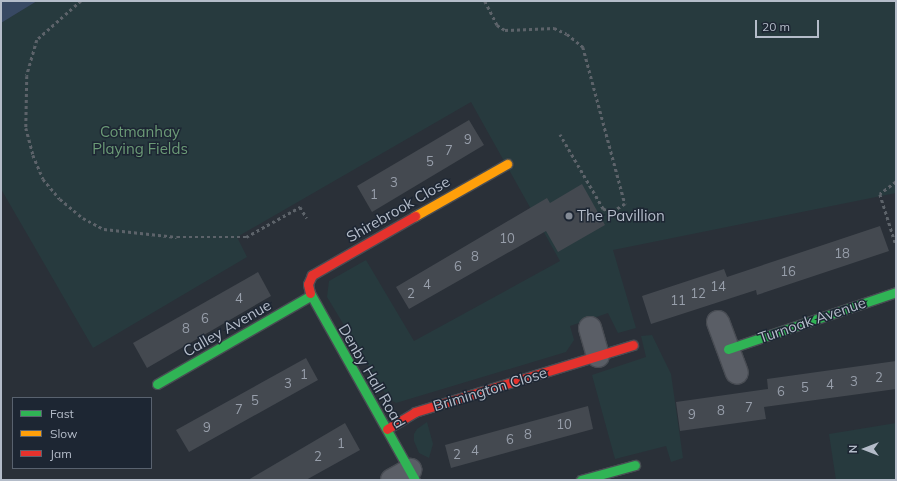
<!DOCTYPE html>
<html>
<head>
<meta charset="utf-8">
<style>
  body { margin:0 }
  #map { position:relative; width:897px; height:481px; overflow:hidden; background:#2a3038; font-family:Mulish,sans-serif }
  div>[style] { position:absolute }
  .green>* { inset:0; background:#273a3e }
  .water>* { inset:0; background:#384963 }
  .building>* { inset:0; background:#444950 }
  .path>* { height:2.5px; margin-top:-1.25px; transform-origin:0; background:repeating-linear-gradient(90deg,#5d636a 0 3px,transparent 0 6px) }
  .roads { filter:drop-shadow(1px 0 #484c53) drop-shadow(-1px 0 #484c53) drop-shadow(0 1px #484c53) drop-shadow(0 -1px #484c53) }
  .street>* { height:22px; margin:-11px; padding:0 11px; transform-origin:11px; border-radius:11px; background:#5a5e66 }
  .fast>* { height:9px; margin:-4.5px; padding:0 4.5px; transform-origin:4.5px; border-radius:4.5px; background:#30b455 }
  .slow>* { height:9px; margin:-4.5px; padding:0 4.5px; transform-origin:4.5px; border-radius:4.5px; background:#ff9f0a }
  .jam>* { height:9px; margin:-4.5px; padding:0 4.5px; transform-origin:4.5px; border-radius:4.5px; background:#e5322d }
  .dots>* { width:11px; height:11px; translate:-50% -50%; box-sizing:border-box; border:2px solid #1d2633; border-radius:50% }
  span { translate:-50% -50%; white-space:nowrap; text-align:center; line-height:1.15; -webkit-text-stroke:3px #1d2633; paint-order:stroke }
  .number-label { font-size:13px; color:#989fab }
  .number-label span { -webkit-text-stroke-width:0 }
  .park-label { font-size:15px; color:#6b9a76 }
  .street-label { font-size:15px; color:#b4bcc9 }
  .poi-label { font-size:15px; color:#b4bcc9 }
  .left { translate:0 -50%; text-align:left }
  .frame { position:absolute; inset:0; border:2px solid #b4bcc9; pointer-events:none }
  .legend { position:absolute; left:12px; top:397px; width:140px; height:72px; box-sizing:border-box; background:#1d2633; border:1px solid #59626f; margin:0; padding:5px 7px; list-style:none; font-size:12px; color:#b4bcc9 }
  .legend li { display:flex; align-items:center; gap:8px; height:20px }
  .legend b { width:20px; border:1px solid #59626f }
  .north { position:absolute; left:845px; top:429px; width:40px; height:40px; -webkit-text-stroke:3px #1d2633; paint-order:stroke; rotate:270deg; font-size:11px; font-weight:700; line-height:16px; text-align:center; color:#b4bcc9 }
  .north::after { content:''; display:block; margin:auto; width:14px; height:18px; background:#b4bcc9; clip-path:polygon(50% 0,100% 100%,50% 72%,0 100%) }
  .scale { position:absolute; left:755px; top:20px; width:64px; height:18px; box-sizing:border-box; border:2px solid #b4bcc9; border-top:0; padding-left:5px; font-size:12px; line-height:14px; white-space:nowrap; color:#b4bcc9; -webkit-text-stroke:3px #1d2633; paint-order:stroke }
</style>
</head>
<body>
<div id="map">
  <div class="green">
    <i style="clip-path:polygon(37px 1px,896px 1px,896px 193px,613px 250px,636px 328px,618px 333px,608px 313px,570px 326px,574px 340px,566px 352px,396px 403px,388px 398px,327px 297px,329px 281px,366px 260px,414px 341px,560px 261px,471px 102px,237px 237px,247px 257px,93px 348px,1px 189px,1px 23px)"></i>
    <i style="clip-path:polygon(652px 335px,671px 374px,683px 458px,671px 462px,666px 446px,615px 459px,592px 375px,646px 357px,641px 336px)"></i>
    <i style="clip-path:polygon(427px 422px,433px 444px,429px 458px,419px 453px,414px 441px,414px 434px,417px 429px)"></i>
    <i style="clip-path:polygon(896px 423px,896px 480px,836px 480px,829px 434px)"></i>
  </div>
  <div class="water">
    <i style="clip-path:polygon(1px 1px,37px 1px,1px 23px)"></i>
  </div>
  <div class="building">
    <i style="clip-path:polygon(469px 120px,484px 145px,372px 212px,357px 186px)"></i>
    <i style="clip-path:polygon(582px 184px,605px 225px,558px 252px,546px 231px,409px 309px,396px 287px,547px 198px,550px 203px)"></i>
    <i style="clip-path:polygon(880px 226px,889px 251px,757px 295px,756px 290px,651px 324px,642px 296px,724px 269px,727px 277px)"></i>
    <i style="clip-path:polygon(258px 272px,271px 296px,147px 368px,133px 343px)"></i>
    <i style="clip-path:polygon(306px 358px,318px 380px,189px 452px,176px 430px)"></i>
    <i style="clip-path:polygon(896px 361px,896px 389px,764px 407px,766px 419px,680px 431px,676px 402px,768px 389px,767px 379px)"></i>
    <i style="clip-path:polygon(588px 406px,593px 429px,451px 468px,445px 445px)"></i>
    <i style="clip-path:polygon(345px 423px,360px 450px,306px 480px,248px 480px)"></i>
  </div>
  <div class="path">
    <i style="left:81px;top:1px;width:59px;rotate:138.4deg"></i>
    <i style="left:37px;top:40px;width:37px;rotate:106deg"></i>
    <i style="left:27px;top:76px;width:52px;rotate:91.1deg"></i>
    <i style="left:26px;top:128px;width:28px;rotate:75deg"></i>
    <i style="left:33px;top:155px;width:26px;rotate:67deg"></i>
    <i style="left:43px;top:179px;width:26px;rotate:50deg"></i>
    <i style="left:60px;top:199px;width:30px;rotate:40deg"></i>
    <i style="left:83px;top:218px;width:24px;rotate:28deg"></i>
    <i style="left:104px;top:229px;width:73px;rotate:6.3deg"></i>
    <i style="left:177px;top:237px;width:69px"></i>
    <i style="left:246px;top:237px;width:62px;rotate:-29.1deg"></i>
    <i style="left:300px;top:207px;width:13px;rotate:58deg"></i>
    <i style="left:485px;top:1px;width:27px;rotate:63deg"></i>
    <i style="left:497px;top:25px;width:9px;rotate:32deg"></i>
    <i style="left:505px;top:30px;width:49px;rotate:-2.3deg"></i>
    <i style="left:554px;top:28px;width:14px;rotate:25deg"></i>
    <i style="left:567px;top:34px;width:21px;rotate:39deg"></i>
    <i style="left:583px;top:47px;width:163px;rotate:75deg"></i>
    <i style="left:625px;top:204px;width:17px;rotate:147deg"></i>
    <i style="left:611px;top:213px;width:9px;rotate:-153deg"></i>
    <i style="left:603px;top:209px;width:86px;rotate:-120.2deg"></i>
    <i style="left:896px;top:182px;width:20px;rotate:143deg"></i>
    <i style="left:880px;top:194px;width:53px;rotate:72.6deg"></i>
  </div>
  <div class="roads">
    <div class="street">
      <i style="left:718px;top:322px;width:54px;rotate:69.6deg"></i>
      <i style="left:590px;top:328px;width:29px;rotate:74deg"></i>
      <i style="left:392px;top:480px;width:21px;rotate:-29deg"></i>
    </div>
    <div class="fast">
      <i style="left:310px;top:293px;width:214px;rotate:60.7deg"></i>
      <i style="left:728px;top:349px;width:177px;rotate:-18.7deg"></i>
      <i style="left:157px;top:384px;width:177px;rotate:-29.9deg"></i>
      <i style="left:581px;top:480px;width:56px;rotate:-15.5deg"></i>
    </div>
    <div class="slow">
      <i style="left:415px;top:216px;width:106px;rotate:-29.5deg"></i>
    </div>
    <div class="jam">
      <i style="left:310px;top:293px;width:9px;rotate:-103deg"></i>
      <i style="left:308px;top:284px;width:10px;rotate:-66deg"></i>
      <i style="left:312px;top:275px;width:119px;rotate:-29.8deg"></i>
      <i style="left:387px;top:429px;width:33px;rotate:-31deg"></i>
      <i style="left:415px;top:412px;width:228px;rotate:-17.1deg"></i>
    </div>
  </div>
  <div class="dots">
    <i style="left:569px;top:216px;background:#848b96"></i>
  </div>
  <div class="number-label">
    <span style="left:468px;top:139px">9</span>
    <span style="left:449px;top:150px">7</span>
    <span style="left:430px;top:161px">5</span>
    <span style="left:394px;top:182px">3</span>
    <span style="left:374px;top:194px">1</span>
    <span style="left:507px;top:238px">10</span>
    <span style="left:842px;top:253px">18</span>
    <span style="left:475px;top:256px">8</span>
    <span style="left:458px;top:266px">6</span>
    <span style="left:788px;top:271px">16</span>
    <span style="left:427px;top:284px">4</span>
    <span style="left:718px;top:286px">14</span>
    <span style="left:411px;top:293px">2</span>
    <span style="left:698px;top:293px">12</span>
    <span style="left:239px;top:298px">4</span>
    <span style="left:678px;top:300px">11</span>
    <span style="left:205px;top:318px">6</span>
    <span style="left:186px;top:328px">8</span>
    <span style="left:304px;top:374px">1</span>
    <span style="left:879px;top:377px">2</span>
    <span style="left:854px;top:381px">3</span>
    <span style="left:288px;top:383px">3</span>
    <span style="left:830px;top:384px">4</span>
    <span style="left:805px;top:387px">5</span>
    <span style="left:781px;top:391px">6</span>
    <span style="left:255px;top:400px">5</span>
    <span style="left:749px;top:407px">7</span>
    <span style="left:239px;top:409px">7</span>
    <span style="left:721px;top:410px">8</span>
    <span style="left:692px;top:414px">9</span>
    <span style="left:564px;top:424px">10</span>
    <span style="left:207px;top:427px">9</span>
    <span style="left:528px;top:434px">8</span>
    <span style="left:510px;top:439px">6</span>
    <span style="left:341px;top:443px">1</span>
    <span style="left:475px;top:450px">4</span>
    <span style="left:457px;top:454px">2</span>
    <span style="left:318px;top:456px">2</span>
  </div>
  <div class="park-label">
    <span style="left:140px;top:140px">Cotmanhay<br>Playing Fields</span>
  </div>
  <div class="street-label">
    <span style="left:398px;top:209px;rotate:-30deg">Shirebrook Close</span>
    <span style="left:812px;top:320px;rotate:-19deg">Turnoak Avenue</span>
    <span style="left:227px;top:328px;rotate:-30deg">Calley Avenue</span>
    <span style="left:372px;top:376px;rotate:60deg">Denby Hall Road</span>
    <span style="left:490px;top:389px;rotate:-17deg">Brimington Close</span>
  </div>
  <div class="poi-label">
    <span class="left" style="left:577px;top:216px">The Pavillion</span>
  </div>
  <div class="frame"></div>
  <ul class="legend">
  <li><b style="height:5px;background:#30b455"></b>Fast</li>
  <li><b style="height:5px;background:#ff9f0a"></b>Slow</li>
  <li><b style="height:5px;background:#e5322d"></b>Jam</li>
  </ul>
  <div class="north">N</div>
  <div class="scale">20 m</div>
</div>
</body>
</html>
